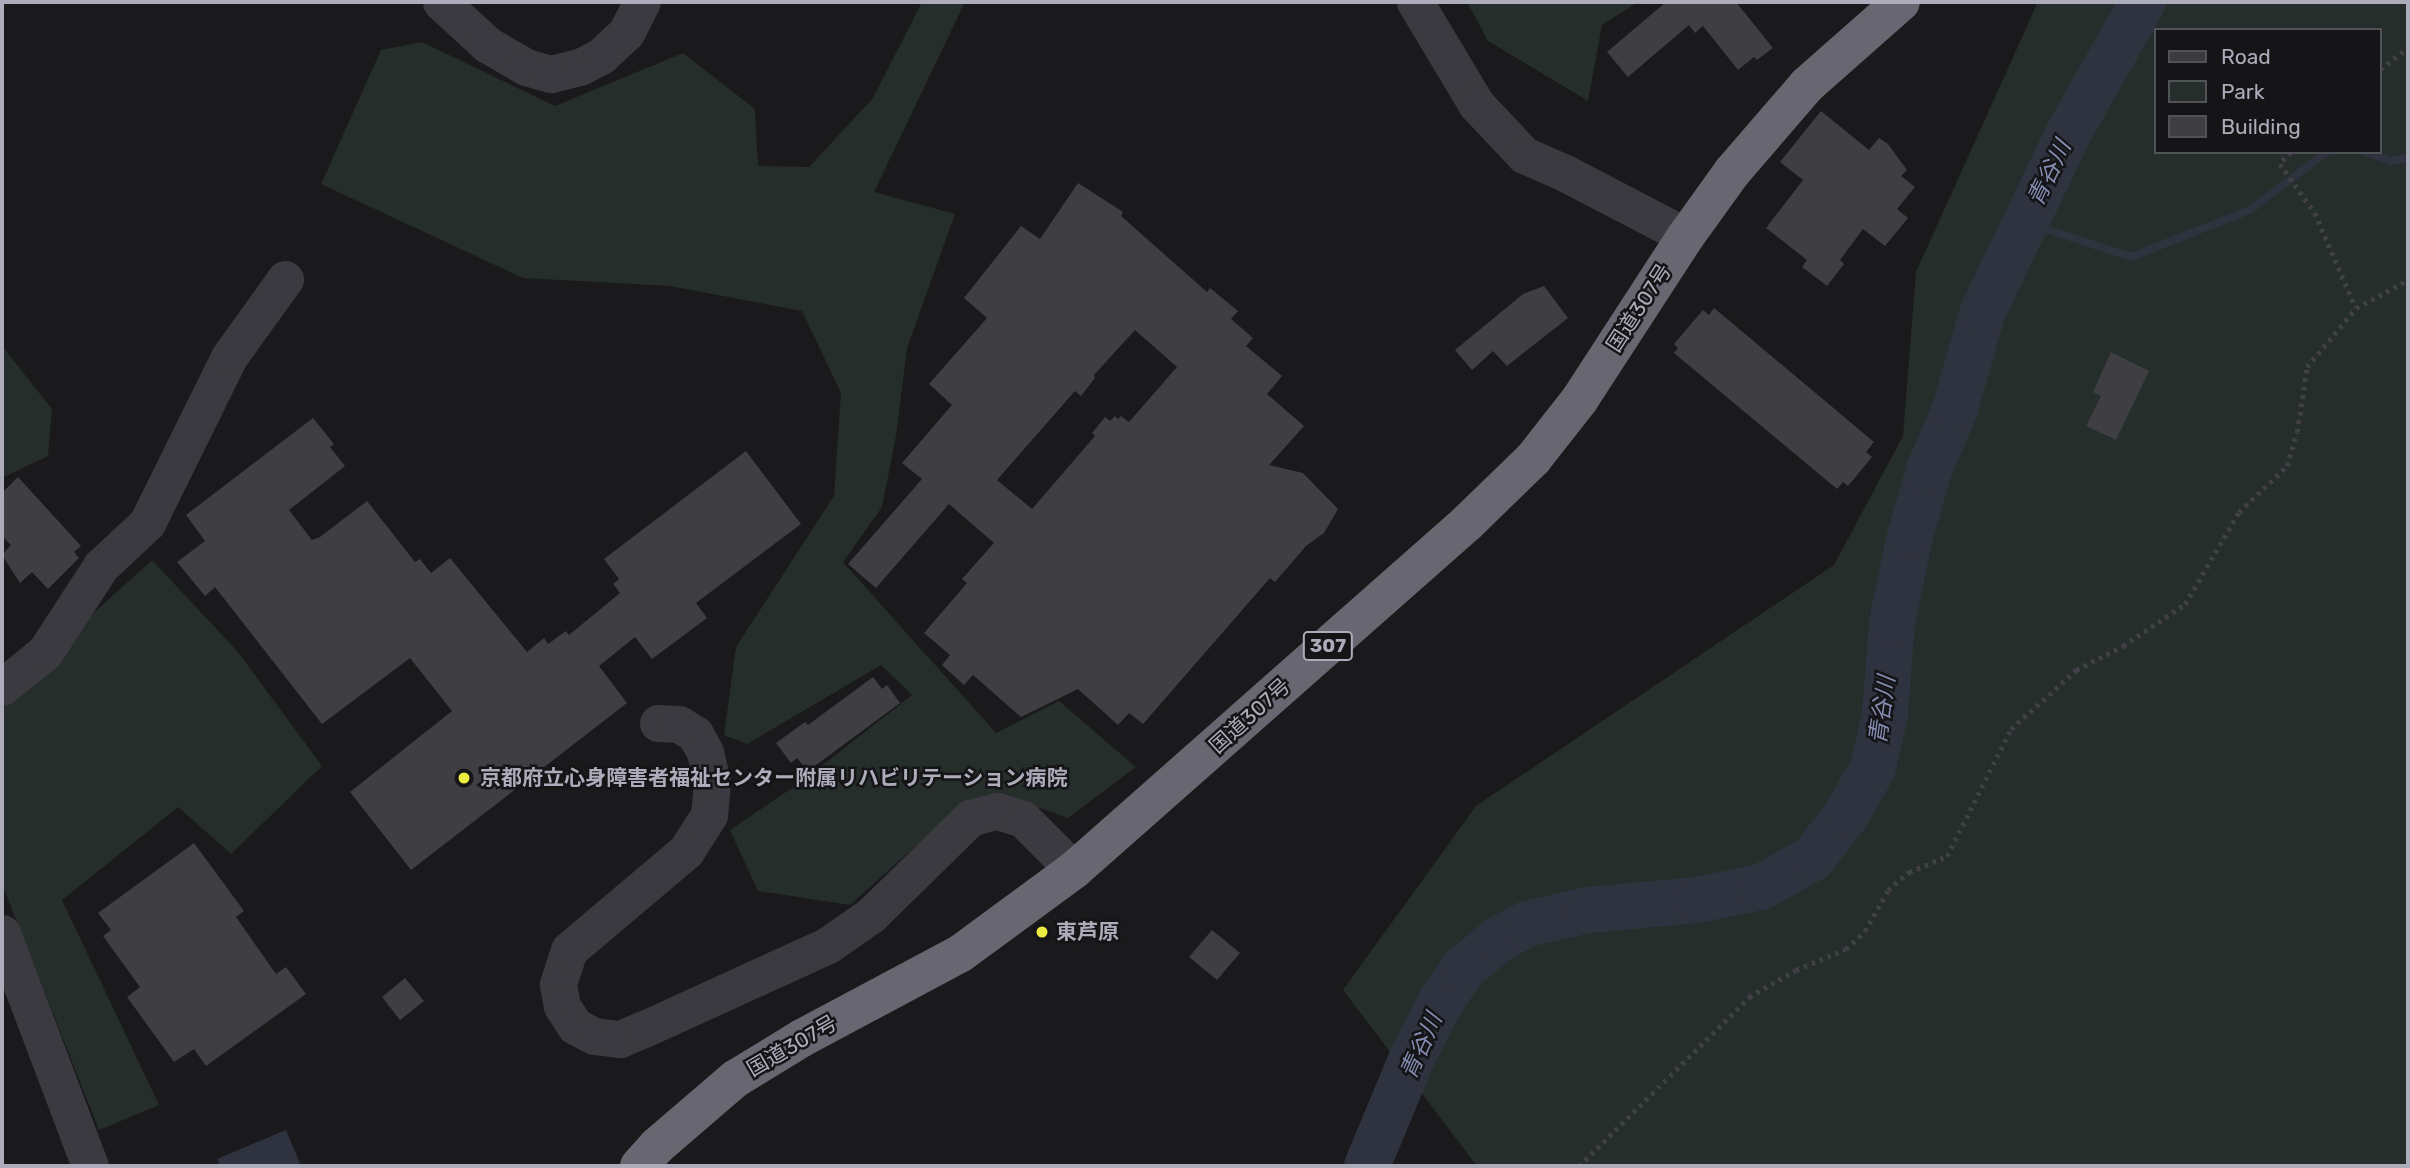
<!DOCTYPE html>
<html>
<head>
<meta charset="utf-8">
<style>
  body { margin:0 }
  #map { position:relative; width:2410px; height:1168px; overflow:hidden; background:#1a191b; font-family:Rubik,"Noto Sans JP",sans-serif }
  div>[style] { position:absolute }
  .green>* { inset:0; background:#252e2a }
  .water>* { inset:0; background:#2f333f }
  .stream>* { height:8px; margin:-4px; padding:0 4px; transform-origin:4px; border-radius:4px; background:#2f333f }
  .river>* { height:46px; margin:-23px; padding:0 23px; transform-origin:23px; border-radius:23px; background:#2f333f }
  .building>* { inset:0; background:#3f3e42 }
  .path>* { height:4.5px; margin-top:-2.25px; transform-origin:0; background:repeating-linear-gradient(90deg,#414047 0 3.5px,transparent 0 8.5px) }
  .minor>* { height:37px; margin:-18.5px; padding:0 18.5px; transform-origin:18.5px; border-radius:18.5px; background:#3b3a40 }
  .highway>* { height:38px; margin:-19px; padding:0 19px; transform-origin:19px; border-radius:19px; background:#676671 }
  .dots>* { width:19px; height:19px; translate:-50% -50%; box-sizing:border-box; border:4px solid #151416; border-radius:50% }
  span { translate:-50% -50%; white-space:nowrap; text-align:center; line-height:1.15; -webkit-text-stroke:5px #151416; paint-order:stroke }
  .shield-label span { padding:2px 5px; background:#151416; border:2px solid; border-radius:5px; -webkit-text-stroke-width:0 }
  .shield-label { font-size:19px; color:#acacba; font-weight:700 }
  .street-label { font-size:21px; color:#acacba }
  .poi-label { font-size:21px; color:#acacba; font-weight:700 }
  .left { translate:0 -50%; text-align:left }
  .water-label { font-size:23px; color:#858eb3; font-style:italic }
  .frame { position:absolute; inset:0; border:4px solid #acacba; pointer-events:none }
  .legend { position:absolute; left:2154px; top:28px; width:228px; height:126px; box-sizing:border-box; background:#151416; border:2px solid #515158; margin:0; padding:9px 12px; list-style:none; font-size:21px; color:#acacba }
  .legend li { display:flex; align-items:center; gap:14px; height:35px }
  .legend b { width:35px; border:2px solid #515158 }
</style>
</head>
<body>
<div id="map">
  <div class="green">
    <i style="clip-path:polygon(922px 2px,965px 2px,874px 192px,955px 214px,907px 348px,896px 436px,882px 507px,843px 562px,996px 733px,1059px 701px,1136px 767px,1068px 818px,997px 793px,948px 817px,850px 905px,758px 891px,730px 830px,801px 782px,912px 695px,881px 665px,747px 744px,724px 735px,736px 647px,834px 496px,841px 393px,802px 311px,670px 286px,523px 278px,321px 184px,381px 50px,422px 42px,555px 106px,683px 53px,755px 109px,758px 166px,809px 167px,873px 98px)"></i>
    <i style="clip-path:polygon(1467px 2px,1638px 2px,1602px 25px,1588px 101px,1488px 41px)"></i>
    <i style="clip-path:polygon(evenodd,2038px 2px,2408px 2px,2408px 1166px,1477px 1166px,1343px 990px,1476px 806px,1834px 565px,1903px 436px,1916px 272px,2038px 2px,2156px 30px,2380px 30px,2380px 152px,2156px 152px,2156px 30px)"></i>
    <i style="clip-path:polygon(2px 346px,52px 409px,48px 456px,2px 478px)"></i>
    <i style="clip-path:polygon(152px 560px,238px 652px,322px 766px,231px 854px,178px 807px,62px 900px,159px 1105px,99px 1130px,2px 884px,2px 696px)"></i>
  </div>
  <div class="water">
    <i style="clip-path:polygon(286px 1130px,300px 1163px,292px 1166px,220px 1166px,217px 1159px)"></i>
  </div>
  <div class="stream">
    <i style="left:2366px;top:152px;width:26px;rotate:21deg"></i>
    <i style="left:2390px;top:161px;width:18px;rotate:-9deg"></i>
    <i style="left:2024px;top:222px;width:113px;rotate:18.1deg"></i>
    <i style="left:2131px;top:257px;width:128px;rotate:-21.6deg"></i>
    <i style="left:2250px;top:210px;width:96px;rotate:-37deg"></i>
  </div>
  <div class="river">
    <i style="left:1367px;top:1166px;width:117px;rotate:-67.4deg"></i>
    <i style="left:1412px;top:1058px;width:62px;rotate:-63deg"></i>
    <i style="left:1440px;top:1003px;width:41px;rotate:-55.9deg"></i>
    <i style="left:1463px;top:969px;width:47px;rotate:-39.8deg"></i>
    <i style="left:1499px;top:939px;width:32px;rotate:-28deg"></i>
    <i style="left:1527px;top:924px;width:63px;rotate:-12.9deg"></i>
    <i style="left:1588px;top:910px;width:109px;rotate:-5.2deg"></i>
    <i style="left:1697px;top:900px;width:65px;rotate:-11.5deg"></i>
    <i style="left:1761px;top:887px;width:60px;rotate:-29.1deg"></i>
    <i style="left:1813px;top:858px;width:54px;rotate:-52.5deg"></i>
    <i style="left:1846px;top:815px;width:54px;rotate:-60.1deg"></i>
    <i style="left:1873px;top:768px;width:55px;rotate:-77.5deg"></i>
    <i style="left:1885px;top:714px;width:92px;rotate:-85.6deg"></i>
    <i style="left:1892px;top:622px;width:88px;rotate:-78.2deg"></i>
    <i style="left:1910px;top:536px;width:69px;rotate:-73.9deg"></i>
    <i style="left:1929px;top:470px;width:66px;rotate:-66.9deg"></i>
    <i style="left:1955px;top:409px;width:102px;rotate:-74.1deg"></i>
    <i style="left:1983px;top:311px;width:199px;rotate:-64.3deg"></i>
    <i style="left:2069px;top:132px;width:150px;rotate:-60.4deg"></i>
  </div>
  <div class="building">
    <i style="clip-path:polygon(1666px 2px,1736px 2px,1773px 48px,1757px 60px,1754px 57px,1738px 70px,1703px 26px,1695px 33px,1689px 25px,1628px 77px,1607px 52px)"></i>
    <i style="clip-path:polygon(1821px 111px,1869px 150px,1879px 138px,1888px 144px,1907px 170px,1901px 176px,1915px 187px,1897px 209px,1908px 218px,1885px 246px,1863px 229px,1840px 260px,1844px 264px,1827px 286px,1802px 267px,1807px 260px,1766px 228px,1803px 180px,1780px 162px)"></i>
    <i style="clip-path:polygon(evenodd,1078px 183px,1123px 212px,1121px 216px,1207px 292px,1210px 288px,1238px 311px,1231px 319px,1253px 338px,1246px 346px,1282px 376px,1267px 394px,1304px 426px,1269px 465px,1303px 473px,1338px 509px,1324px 533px,1306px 546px,1275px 582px,1270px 578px,1143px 724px,1129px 713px,1118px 725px,1078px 689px,1021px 717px,973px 675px,964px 685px,942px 665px,950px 655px,924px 633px,967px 583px,962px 579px,994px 543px,949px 504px,876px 588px,848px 564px,922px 479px,902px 463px,952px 405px,929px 384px,987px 318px,964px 298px,1021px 226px,1040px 239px,1078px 183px,1135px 330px,1177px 367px,1129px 422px,1121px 416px,1118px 419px,1115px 416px,1110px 421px,1105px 417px,1092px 433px,1095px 436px,1032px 509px,997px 480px,1075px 391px,1081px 396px,1095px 378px,1094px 375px,1135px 330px)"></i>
    <i style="clip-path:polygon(1544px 286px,1568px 318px,1507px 366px,1493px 351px,1472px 370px,1455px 350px,1523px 294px)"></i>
    <i style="clip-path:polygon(1714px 308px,1874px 442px,1866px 452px,1872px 457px,1848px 486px,1843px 482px,1837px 489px,1674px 353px,1678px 348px,1674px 344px,1703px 310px,1709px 315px)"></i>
    <i style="clip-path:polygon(2111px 352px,2149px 371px,2116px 440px,2086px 426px,2101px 396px,2093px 392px)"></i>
    <i style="clip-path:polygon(313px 418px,334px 444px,330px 447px,345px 466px,289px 510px,312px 540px,320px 537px,367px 501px,415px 562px,420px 559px,431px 573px,450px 558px,527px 652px,544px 638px,548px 644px,566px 631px,569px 635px,620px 593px,613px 584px,619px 579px,604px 559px,746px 451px,801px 524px,696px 603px,707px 618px,652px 659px,635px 637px,599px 666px,627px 703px,411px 870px,350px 792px,452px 711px,410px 658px,322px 724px,215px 587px,205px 596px,177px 562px,205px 541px,186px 515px)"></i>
    <i style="clip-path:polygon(18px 477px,81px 546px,74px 552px,79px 558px,48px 589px,32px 572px,20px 583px,2px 555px,11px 545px,2px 536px,2px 493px)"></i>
    <i style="clip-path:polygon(873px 677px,882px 689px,887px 685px,900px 703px,808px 771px,797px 758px,791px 763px,776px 743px,805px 722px,808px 725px)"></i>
    <i style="clip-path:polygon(194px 843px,244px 911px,236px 917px,276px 974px,286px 967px,306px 994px,206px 1066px,194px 1049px,174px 1062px,127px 997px,140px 987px,103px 936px,111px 930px,98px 913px)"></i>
    <i style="clip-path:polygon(1212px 930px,1240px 953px,1217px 980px,1189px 957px)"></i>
    <i style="clip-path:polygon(405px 978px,424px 1001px,400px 1020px,382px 997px)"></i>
  </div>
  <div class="path">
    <i style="left:2380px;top:69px;width:35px;rotate:-37deg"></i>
    <i style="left:2291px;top:152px;width:16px;rotate:133deg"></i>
    <i style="left:2280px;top:164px;width:60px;rotate:54.5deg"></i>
    <i style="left:2315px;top:213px;width:103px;rotate:66.7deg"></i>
    <i style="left:1579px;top:1166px;width:240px;rotate:-44.8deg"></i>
    <i style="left:1749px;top:997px;width:54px;rotate:-29.9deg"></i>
    <i style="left:1796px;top:970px;width:54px;rotate:-22.8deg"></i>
    <i style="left:1846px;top:949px;width:26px;rotate:-43deg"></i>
    <i style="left:1865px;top:931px;width:47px;rotate:-60.7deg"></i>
    <i style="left:1888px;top:890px;width:28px;rotate:-41deg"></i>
    <i style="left:1909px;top:872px;width:41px;rotate:-22.8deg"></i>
    <i style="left:1947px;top:856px;width:142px;rotate:-63.3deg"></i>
    <i style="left:2011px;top:729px;width:88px;rotate:-42.2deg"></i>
    <i style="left:2076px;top:670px;width:53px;rotate:-27.1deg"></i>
    <i style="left:2123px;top:646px;width:75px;rotate:-34.1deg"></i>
    <i style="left:2185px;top:604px;width:107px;rotate:-59.6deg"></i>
    <i style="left:2239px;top:512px;width:66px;rotate:-43.8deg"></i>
    <i style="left:2287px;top:466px;width:35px;rotate:-74deg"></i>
    <i style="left:2297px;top:432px;width:66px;rotate:-81.3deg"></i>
    <i style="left:2307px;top:367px;width:77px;rotate:-50.3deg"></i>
    <i style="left:2356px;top:308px;width:59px;rotate:-28.3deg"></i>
  </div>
  <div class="minor">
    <i style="left:441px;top:2px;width:64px;rotate:42.5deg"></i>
    <i style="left:488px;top:45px;width:44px;rotate:30.1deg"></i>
    <i style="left:526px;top:67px;width:26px;rotate:16deg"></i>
    <i style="left:551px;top:74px;width:30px;rotate:-14deg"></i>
    <i style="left:580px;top:67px;width:24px;rotate:-28deg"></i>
    <i style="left:601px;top:56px;width:34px;rotate:-43deg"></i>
    <i style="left:626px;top:33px;width:35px;rotate:-63deg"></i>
    <i style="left:1415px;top:2px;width:119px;rotate:59.1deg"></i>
    <i style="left:1476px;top:104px;width:70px;rotate:46.7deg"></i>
    <i style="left:1524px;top:155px;width:45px;rotate:23.7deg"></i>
    <i style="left:1565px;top:173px;width:136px;rotate:27.5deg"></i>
    <i style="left:2px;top:687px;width:55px;rotate:-39.1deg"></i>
    <i style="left:45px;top:652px;width:103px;rotate:-56.9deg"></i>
    <i style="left:101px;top:566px;width:63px;rotate:-43.1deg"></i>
    <i style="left:147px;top:523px;width:185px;rotate:-63.7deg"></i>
    <i style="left:229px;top:357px;width:96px;rotate:-54.3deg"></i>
    <i style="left:658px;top:723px;width:21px;rotate:3deg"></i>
    <i style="left:679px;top:724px;width:19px;rotate:32deg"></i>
    <i style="left:695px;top:734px;width:21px;rotate:61deg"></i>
    <i style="left:705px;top:752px;width:31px;rotate:77deg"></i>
    <i style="left:712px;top:782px;width:33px;rotate:95deg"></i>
    <i style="left:709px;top:815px;width:43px;rotate:122.6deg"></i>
    <i style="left:686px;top:851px;width:153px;rotate:139.8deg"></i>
    <i style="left:569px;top:950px;width:36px;rotate:108deg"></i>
    <i style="left:558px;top:984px;width:22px;rotate:80deg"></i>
    <i style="left:562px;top:1006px;width:24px;rotate:57deg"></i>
    <i style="left:575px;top:1026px;width:21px;rotate:28deg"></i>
    <i style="left:594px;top:1036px;width:26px;rotate:7deg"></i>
    <i style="left:620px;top:1039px;width:26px;rotate:-23deg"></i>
    <i style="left:644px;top:1029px;width:202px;rotate:-24.5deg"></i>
    <i style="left:828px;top:945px;width:52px;rotate:-34.9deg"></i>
    <i style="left:871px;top:915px;width:139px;rotate:-44.4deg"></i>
    <i style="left:970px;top:818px;width:28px;rotate:-15deg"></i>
    <i style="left:997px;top:811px;width:27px;rotate:17deg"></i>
    <i style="left:1023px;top:819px;width:72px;rotate:45deg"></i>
    <i style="left:2px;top:933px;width:249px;rotate:69.3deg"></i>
  </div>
  <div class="highway">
    <i style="left:639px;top:1166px;width:27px;rotate:-48deg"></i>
    <i style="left:657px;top:1146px;width:103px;rotate:-40.7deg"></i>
    <i style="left:735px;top:1079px;width:79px;rotate:-31.5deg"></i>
    <i style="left:802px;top:1038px;width:180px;rotate:-28.1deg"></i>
    <i style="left:961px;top:953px;width:140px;rotate:-36.3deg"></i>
    <i style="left:1074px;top:870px;width:524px;rotate:-41.44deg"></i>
    <i style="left:1467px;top:523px;width:92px;rotate:-44.1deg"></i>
    <i style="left:1533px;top:459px;width:76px;rotate:-51.9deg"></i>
    <i style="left:1580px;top:399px;width:194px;rotate:-57deg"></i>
    <i style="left:1686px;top:236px;width:79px;rotate:-54.3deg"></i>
    <i style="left:1732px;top:172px;width:115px;rotate:-49.2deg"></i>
    <i style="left:1807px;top:85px;width:125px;rotate:-41.4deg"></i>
  </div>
  <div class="dots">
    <i style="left:464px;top:778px;background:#ebeb41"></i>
    <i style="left:1042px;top:932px;background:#ebeb41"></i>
  </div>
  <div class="shield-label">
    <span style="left:1328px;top:646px">307</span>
  </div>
  <div class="street-label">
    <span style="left:1639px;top:308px;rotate:-57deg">国道307号</span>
    <span style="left:1250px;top:716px;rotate:-42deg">国道307号</span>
    <span style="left:792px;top:1046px;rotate:-30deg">国道307号</span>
  </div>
  <div class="poi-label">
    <span class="left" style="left:480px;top:778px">京都府立心身障害者福祉センター附属リハビリテーション病院</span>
    <span class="left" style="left:1056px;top:932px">東芦原</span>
  </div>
  <div class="water-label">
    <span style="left:2049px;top:173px;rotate:-64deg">青谷川</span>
    <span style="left:1882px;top:710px;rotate:-82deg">青谷川</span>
    <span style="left:1421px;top:1046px;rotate:-66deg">青谷川</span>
  </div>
  <div class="frame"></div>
  <ul class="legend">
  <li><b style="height:9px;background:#3b3a40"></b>Road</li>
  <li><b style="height:19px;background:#252e2a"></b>Park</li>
  <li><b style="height:19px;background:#3f3e42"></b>Building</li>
  </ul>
</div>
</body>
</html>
